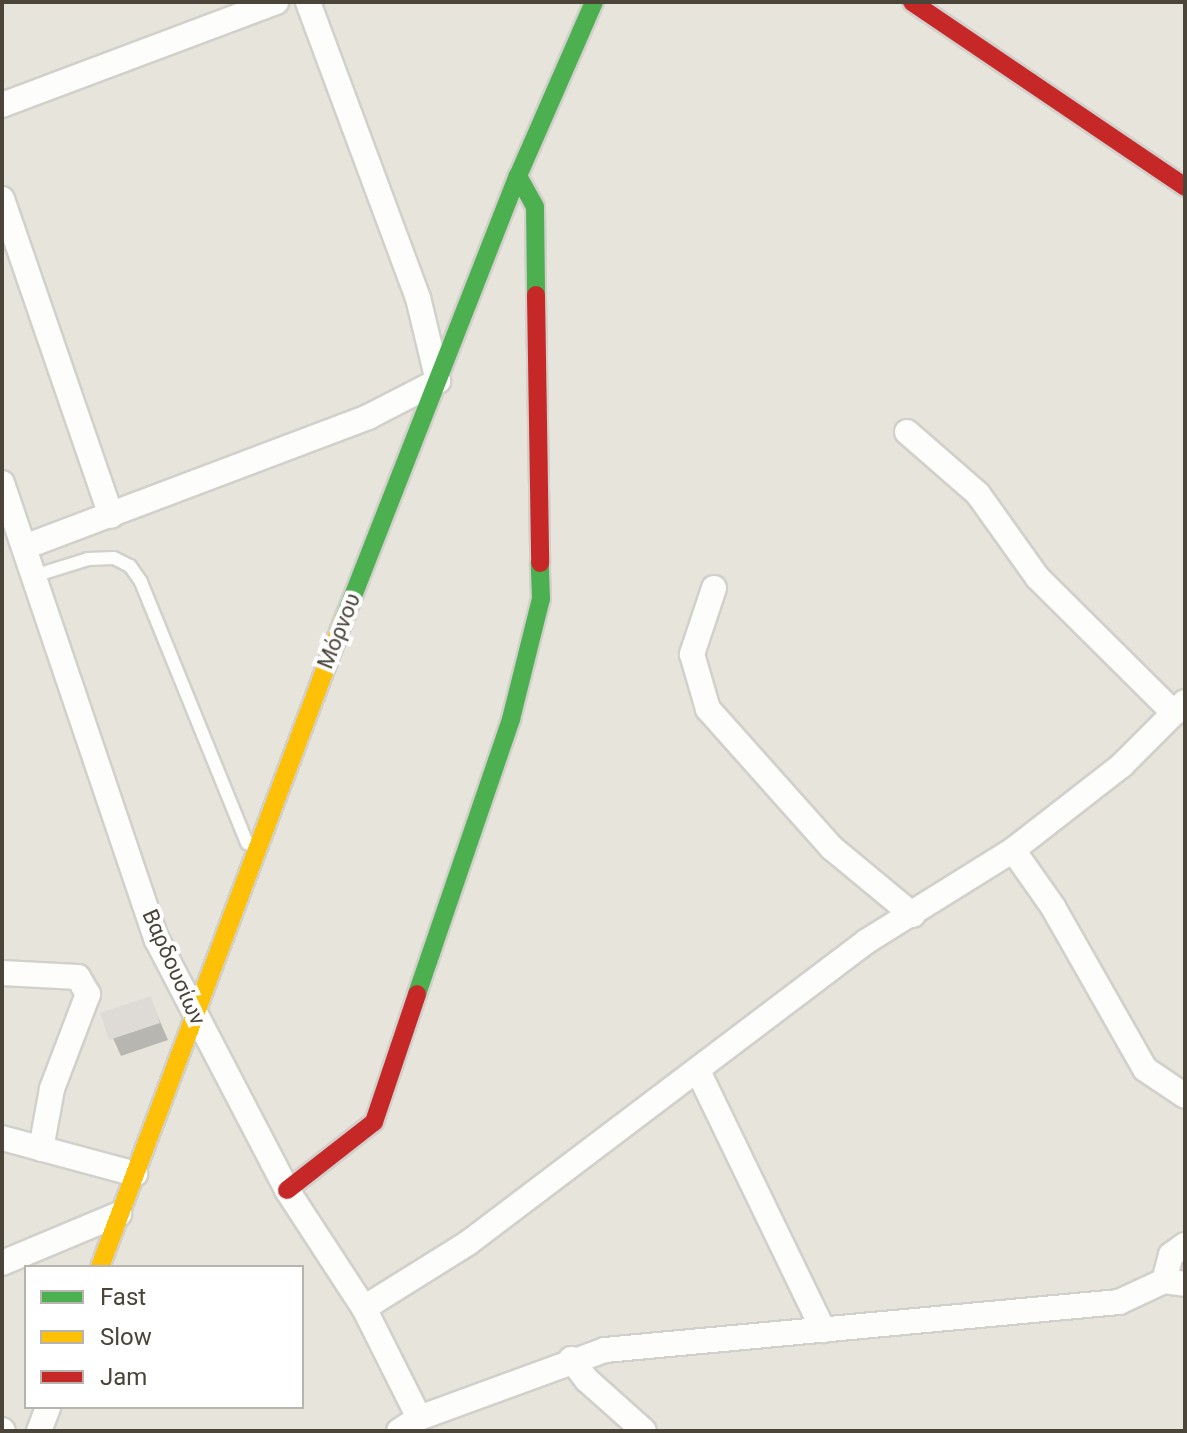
<!DOCTYPE html>
<html>
<head>
<meta charset="utf-8">
<style>
  body { margin:0 }
  #map { position:relative; width:1187px; height:1433px; overflow:hidden; background:#f4f2ee; font-family:Roboto,sans-serif }
  div>[style] { position:absolute }
  .residential>* { inset:0; background:#e7e4dc }
  .shadow>* { inset:0; background:#0003 }
  .building>* { inset:0; background:#dedbd6 }
  .roads { filter:drop-shadow(2px 0 #d2d0cb) drop-shadow(-2px 0 #d2d0cb) drop-shadow(0 2px #d2d0cb) drop-shadow(0 -2px #d2d0cb) }
  .lane>* { height:12px; margin:-6px; padding:0 6px; transform-origin:6px; border-radius:6px; background:#fdfdfc }
  .street>* { height:24px; margin:-12px; padding:0 12px; transform-origin:12px; border-radius:12px; background:#fdfdfc }
  .fast>* { height:18px; margin:-9px; padding:0 9px; transform-origin:9px; border-radius:9px; background:#4caf50 }
  .slow>* { height:18px; margin:-9px; padding:0 9px; transform-origin:9px; border-radius:9px; background:#ffc107 }
  .jam>* { height:18px; margin:-9px; padding:0 9px; transform-origin:9px; border-radius:9px; background:#c62828 }
  span { translate:-50% -50%; white-space:nowrap; text-align:center; line-height:1.15; -webkit-text-stroke:8px #fff; paint-order:stroke }
  .street-label { font-size:22px; color:#4b4439 }
  .frame { position:absolute; inset:0; border:4px solid #4b4439; pointer-events:none }
  .legend { position:absolute; left:24px; top:1265px; width:280px; height:144px; box-sizing:border-box; background:#fff; border:2px solid #b7b4b0; margin:0; padding:10px 14px; list-style:none; font-size:24px; color:#4b4439 }
  .legend li { display:flex; align-items:center; gap:16px; height:40px }
  .legend b { width:40px; border:2px solid #b7b4b0 }
</style>
</head>
<body>
<div id="map">
  <div class="residential">
    <i style="clip-path:polygon(evenodd,2px 2px,1185px 2px,1185px 1431px,9px 1431px,2px 1416px,2px 2px,26px 1267px,302px 1267px,302px 1407px,26px 1407px,26px 1267px)"></i>
  </div>
  <div class="shadow">
    <i style="clip-path:polygon(150px 998px,168px 1040px,121px 1056px,102px 1014px)"></i>
  </div>
  <div class="building">
    <i style="clip-path:polygon(151px 996px,160px 1023px,109px 1040px,100px 1013px)"></i>
  </div>
  <div class="roads">
    <div class="lane">
      <i style="left:37px;top:575px;width:53px;rotate:-17.4deg"></i>
      <i style="left:88px;top:559px;width:26px;rotate:-2deg"></i>
      <i style="left:114px;top:558px;width:18px;rotate:27deg"></i>
      <i style="left:130px;top:566px;width:19px;rotate:55deg"></i>
      <i style="left:141px;top:582px;width:282px;rotate:67.9deg"></i>
    </div>
    <div class="street">
      <i style="left:2px;top:105px;width:293px;rotate:-20.6deg"></i>
      <i style="left:2px;top:199px;width:335px;rotate:71deg"></i>
      <i style="left:907px;top:432px;width:94px;rotate:41.1deg"></i>
      <i style="left:978px;top:494px;width:103px;rotate:54.5deg"></i>
      <i style="left:1038px;top:578px;width:192px;rotate:44.8deg"></i>
      <i style="left:2px;top:483px;width:483px;rotate:71.3deg"></i>
      <i style="left:157px;top:940px;width:282px;rotate:62.5deg"></i>
      <i style="left:287px;top:1190px;width:141px;rotate:56.9deg"></i>
      <i style="left:364px;top:1308px;width:123px;rotate:63.4deg"></i>
      <i style="left:27px;top:546px;width:365px;rotate:-20.7deg"></i>
      <i style="left:368px;top:417px;width:79px;rotate:-27.2deg"></i>
      <i style="left:438px;top:381px;width:85px;rotate:-103.5deg"></i>
      <i style="left:418px;top:298px;width:316px;rotate:-110.4deg"></i>
      <i style="left:714px;top:588px;width:70px;rotate:108.4deg"></i>
      <i style="left:692px;top:654px;width:57px;rotate:73.8deg"></i>
      <i style="left:708px;top:709px;width:186px;rotate:48.3deg"></i>
      <i style="left:832px;top:848px;width:105px;rotate:39.6deg"></i>
      <i style="left:1013px;top:850px;width:70px;rotate:54.9deg"></i>
      <i style="left:1053px;top:907px;width:186px;rotate:60.4deg"></i>
      <i style="left:1145px;top:1069px;width:48px;rotate:34deg"></i>
      <i style="left:2px;top:973px;width:76px;rotate:3deg"></i>
      <i style="left:78px;top:977px;width:20px;rotate:60deg"></i>
      <i style="left:88px;top:994px;width:102px;rotate:110.8deg"></i>
      <i style="left:52px;top:1089px;width:61px;rotate:100.4deg"></i>
      <i style="left:698px;top:1071px;width:288px;rotate:64.2deg"></i>
      <i style="left:2px;top:1138px;width:138px;rotate:15.1deg"></i>
      <i style="left:2px;top:1263px;width:127px;rotate:-22.7deg"></i>
      <i style="left:1164px;top:1281px;width:27px;rotate:-75deg"></i>
      <i style="left:1171px;top:1255px;width:17px;rotate:-36deg"></i>
      <i style="left:364px;top:1308px;width:123px;rotate:-32deg"></i>
      <i style="left:468px;top:1243px;width:500px;rotate:-37.12deg"></i>
      <i style="left:867px;top:941px;width:172px;rotate:-31.9deg"></i>
      <i style="left:1013px;top:850px;width:138px;rotate:-37.9deg"></i>
      <i style="left:1122px;top:765px;width:89px;rotate:-45deg"></i>
      <i style="left:571px;top:1359px;width:26px;rotate:53deg"></i>
      <i style="left:587px;top:1380px;width:76px;rotate:41.8deg"></i>
      <i style="left:2px;top:1430px;width:1px;rotate:45deg"></i>
      <i style="left:39px;top:1431px;width:26px;rotate:-69deg"></i>
      <i style="left:399px;top:1431px;width:24px;rotate:-33deg"></i>
      <i style="left:419px;top:1418px;width:198px;rotate:-20.1deg"></i>
      <i style="left:605px;top:1350px;width:516px;rotate:-5.34deg"></i>
      <i style="left:1119px;top:1302px;width:50px;rotate:-25deg"></i>
      <i style="left:1164px;top:1281px;width:21px;rotate:8deg"></i>
    </div>
    <div class="fast">
      <i style="left:518px;top:176px;width:35px;rotate:61deg"></i>
      <i style="left:535px;top:207px;width:88px;rotate:89.3deg"></i>
      <i style="left:344px;top:619px;width:476px;rotate:-68.6deg"></i>
      <i style="left:518px;top:176px;width:190px;rotate:-66.4deg"></i>
      <i style="left:417px;top:994px;width:291px;rotate:-71.1deg"></i>
      <i style="left:511px;top:719px;width:124px;rotate:-76deg"></i>
      <i style="left:541px;top:599px;width:36px;rotate:-92deg"></i>
    </div>
    <div class="slow">
      <i style="left:100px;top:1267px;width:692px;rotate:-69.37deg"></i>
    </div>
    <div class="jam">
      <i style="left:912px;top:2px;width:330px;rotate:34.1deg"></i>
      <i style="left:536px;top:295px;width:268px;rotate:89.1deg"></i>
      <i style="left:287px;top:1190px;width:110px;rotate:-38deg"></i>
      <i style="left:374px;top:1122px;width:135px;rotate:-71.4deg"></i>
    </div>
  </div>
  <div class="street-label">
    <span style="left:339px;top:631px;rotate:-68deg">Μόρνου</span>
    <span style="left:174px;top:967px;rotate:66deg">Βαρδουσίων</span>
  </div>
  <div class="frame"></div>
  <ul class="legend">
  <li><b style="height:10px;background:#4caf50"></b>Fast</li>
  <li><b style="height:10px;background:#ffc107"></b>Slow</li>
  <li><b style="height:10px;background:#c62828"></b>Jam</li>
  </ul>
</div>
</body>
</html>
